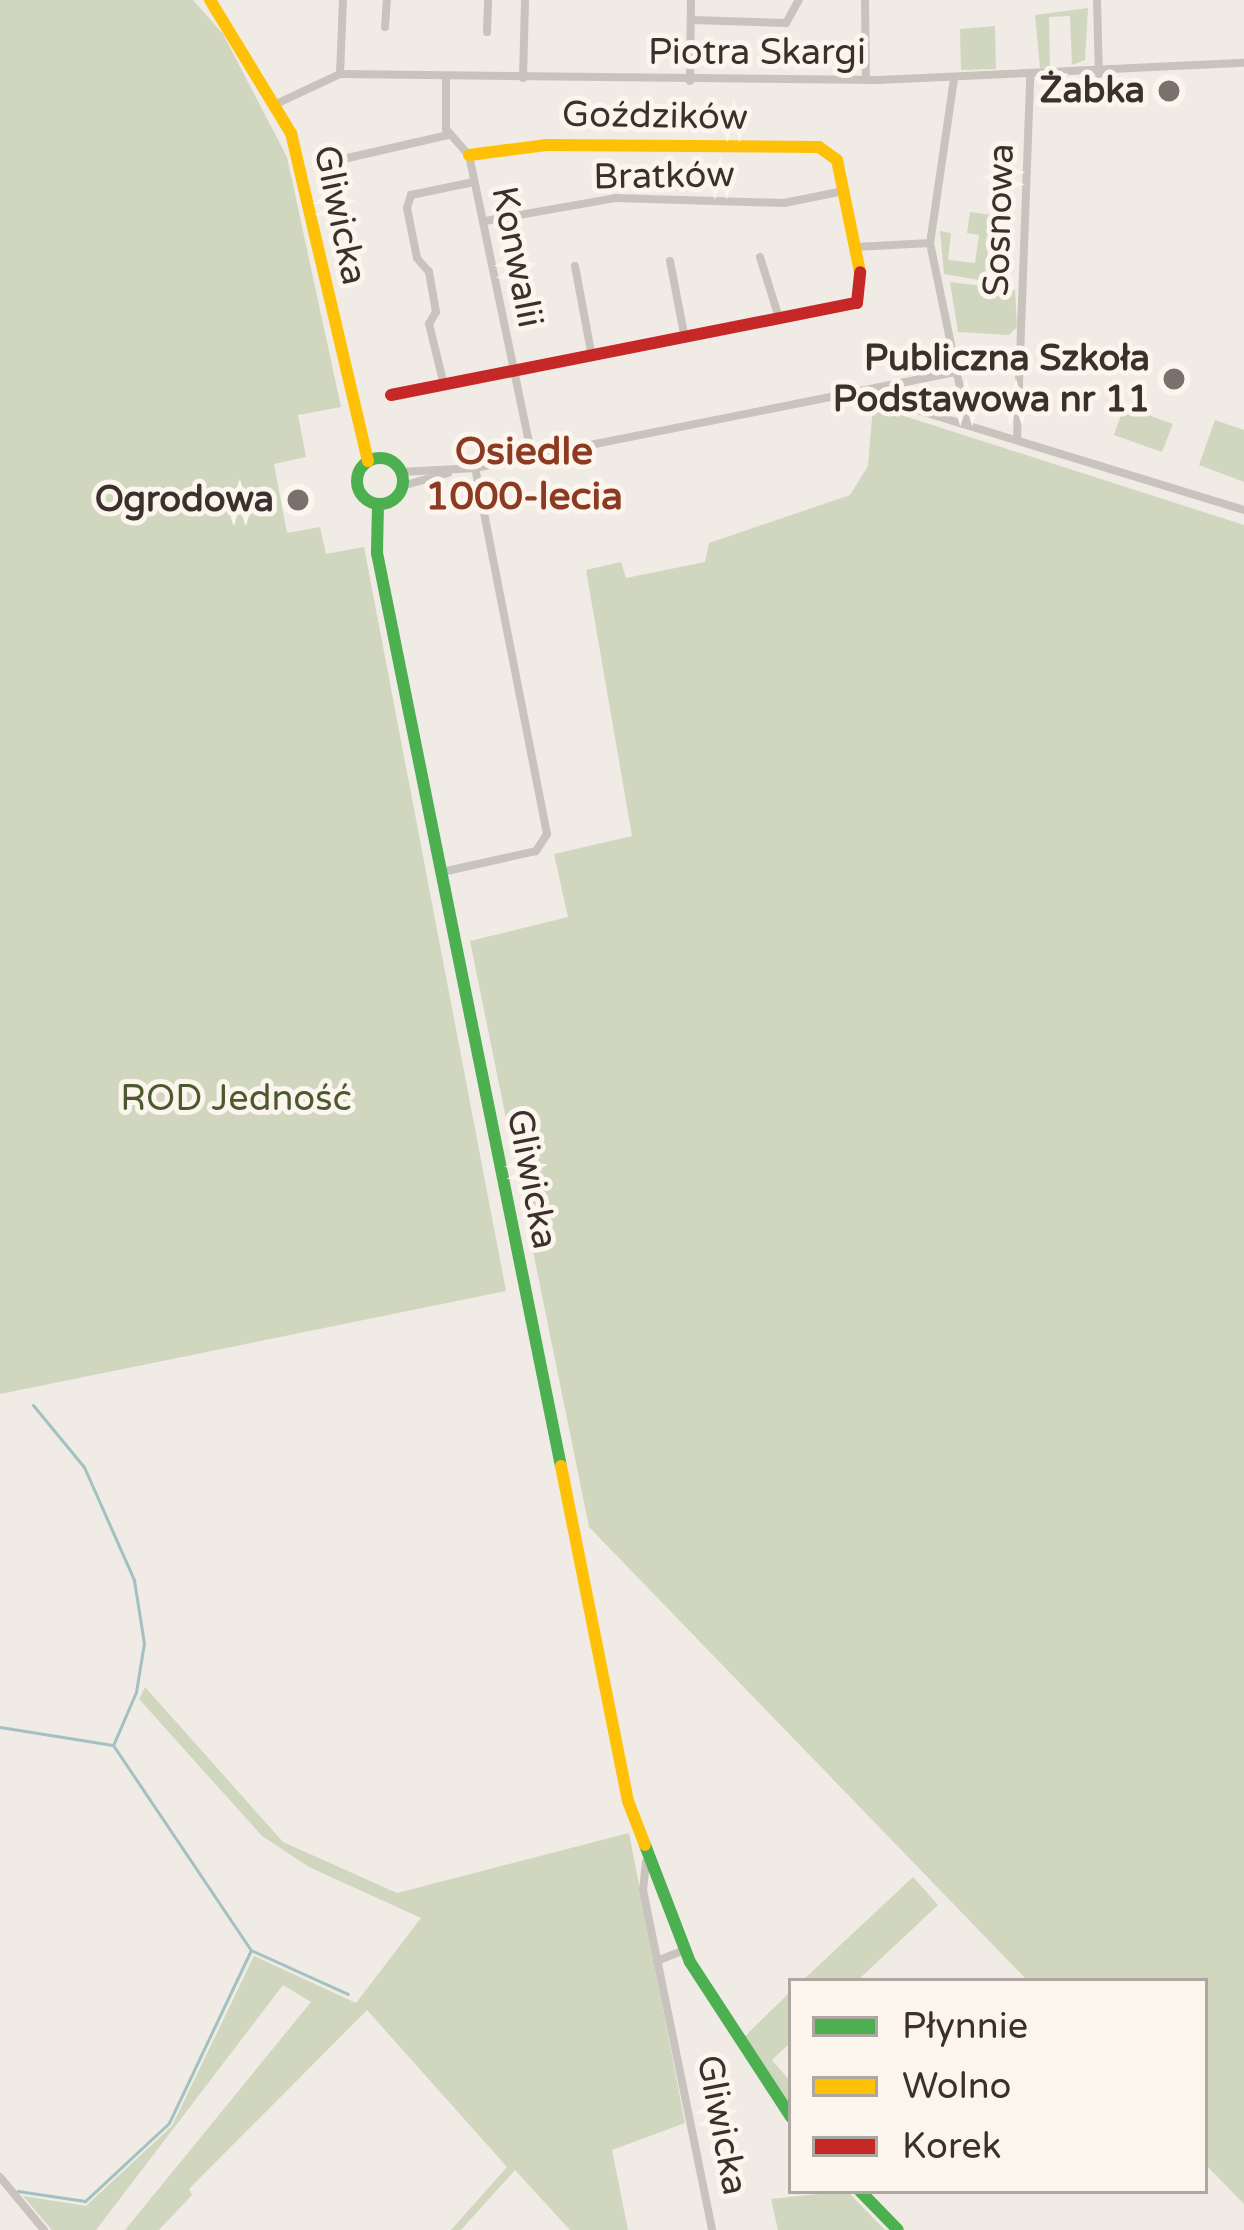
<!DOCTYPE html>
<html>
<head>
<meta charset="utf-8">
<style>
  body { margin:0 }
  #map { position:relative; width:1244px; height:2230px; overflow:hidden; background:#f0ebe5; font-family:"Varela Round",sans-serif }
  div>[style] { position:absolute }
  .green>* { inset:0; background:#d1d6bf }
  .stream>* { height:3px; margin:-1.5px; padding:0 1.5px; transform-origin:1.5px; border-radius:1.5px; background:#a1c2c1 }
  .street>* { height:8px; margin:-4px; padding:0 4px; transform-origin:4px; border-radius:4px; background:#c9c3be }
  .fast>* { height:12px; margin:-6px; padding:0 6px; transform-origin:6px; border-radius:6px; background:#4caf50 }
  .fast>.ring { margin:-6px; padding:0; box-sizing:content-box; background:none; border:12px solid #4caf50; border-radius:50% }
  .slow>* { height:12px; margin:-6px; padding:0 6px; transform-origin:6px; border-radius:6px; background:#ffc107 }
  .jam>* { height:12px; margin:-6px; padding:0 6px; transform-origin:6px; border-radius:6px; background:#c62828 }
  .dots>* { width:33px; height:33px; translate:-50% -50%; box-sizing:border-box; border:6px solid #fbf5ee; border-radius:50% }
  span { translate:-50% -50%; white-space:nowrap; text-align:center; line-height:1.15; -webkit-text-stroke:10px #fbf5ee; paint-order:stroke }
  .street-label { font-size:36px; color:#3b302b }
  .poi-label { font-size:36px; color:#3b302b; font-weight:700 }
  .right { translate:-100% -50%; text-align:right }
  .park-label { font-size:36px; color:#4a5a2e }
  .neighbourhood-label { font-size:39px; color:#8c3b22; font-weight:700 }
  .legend { position:absolute; left:788px; top:1978px; width:420px; height:216px; box-sizing:border-box; background:#fbf5ee; border:3px solid #aea6a0; margin:0; padding:15px 21px; list-style:none; font-size:36px; color:#3b302b }
  .legend li { display:flex; align-items:center; gap:24px; height:60px }
  .legend b { width:60px; border:3px solid #aea6a0 }
</style>
</head>
<body>
<div id="map">
  <div class="green">
    <i style="clip-path:polygon(0 0,193px 0,223px 34px,287px 157px,341px 407px,298px 415px,306px 457px,274px 464px,287px 533px,320px 527px,326px 554px,364px 547px,506px 1291px,0 1394px)"></i>
    <i style="clip-path:polygon(1088px 8px,1085px 60px,1072px 65px,1070px 16px,1049px 17px,1050px 67px,1040px 68px,1035px 15px)"></i>
    <i style="clip-path:polygon(995px 26px,996px 69px,961px 70px,960px 29px)"></i>
    <i style="clip-path:polygon(970px 212px,993px 215px,984px 281px,944px 274px,940px 231px,951px 233px,948px 260px,975px 263px,979px 235px,967px 233px)"></i>
    <i style="clip-path:polygon(950px 282px,1015px 290px,1017px 327px,1009px 335px,958px 332px)"></i>
    <i style="clip-path:polygon(873px 406px,1244px 525px,1244px 2204px,1205px 2164px,1205px 1981px,1028px 1981px,589px 1527px,470px 941px,568px 917px,554px 854px,632px 836px,586px 570px,621px 562px,626px 578px,705px 562px,709px 543px,850px 495px,868px 466px)"></i>
    <i style="clip-path:polygon(1124px 406px,1173px 424px,1162px 452px,1114px 435px)"></i>
    <i style="clip-path:polygon(1215px 420px,1244px 430px,1244px 482px,1199px 465px)"></i>
    <i style="clip-path:polygon(145px 1687px,283px 1842px,397px 1893px,629px 1833px,685px 2123px,612px 2150px,628px 2230px,570px 2230px,515px 2170px,461px 2230px,451px 2230px,507px 2167px,367px 2010px,189px 2189px,192px 2195px,159px 2230px,125px 2230px,311px 2002px,283px 1985px,96px 2230px,52px 2230px,23px 2196px,86px 2206px,172px 2126px,254px 1956px,356px 2003px,421px 1918px,309px 1867px,262px 1836px,139px 1699px)"></i>
    <i style="clip-path:polygon(913px 1877px,938px 1905px,857px 1981px,802px 1981px)"></i>
    <i style="clip-path:polygon(791px 1991px,791px 2042px,772px 2060px,791px 2082px,791px 2106px,742px 2039px)"></i>
    <i style="clip-path:polygon(847px 2191px,885px 2230px,778px 2230px,771px 2199px)"></i>
  </div>
  <div class="stream">
    <i style="left:33px;top:1405px;width:80px;rotate:50.6deg"></i>
    <i style="left:84px;top:1467px;width:124px;rotate:66.1deg"></i>
    <i style="left:134px;top:1580px;width:64px;rotate:81deg"></i>
    <i style="left:144px;top:1643px;width:50px;rotate:99.3deg"></i>
    <i style="left:136px;top:1692px;width:56px;rotate:113.3deg"></i>
    <i style="left:0;top:1727px;width:114px;rotate:9.1deg"></i>
    <i style="left:113px;top:1745px;width:247px;rotate:56.1deg"></i>
    <i style="left:251px;top:1950px;width:191px;rotate:115.4deg"></i>
    <i style="left:169px;top:2123px;width:115px;rotate:137.1deg"></i>
    <i style="left:85px;top:2201px;width:68px;rotate:-171.5deg"></i>
    <i style="left:253px;top:1951px;width:104px;rotate:24.4deg"></i>
  </div>
  <div class="street">
    <i style="left:865px;top:0;width:80px;rotate:89.3deg"></i>
    <i style="left:1097px;top:0;width:74px;rotate:88.5deg"></i>
    <i style="left:691px;top:20px;width:95px;rotate:1.8deg"></i>
    <i style="left:786px;top:23px;width:26px;rotate:-61deg"></i>
    <i style="left:385px;top:27px;width:27px;rotate:-86deg"></i>
    <i style="left:487px;top:32px;width:32px;rotate:-88deg"></i>
    <i style="left:340px;top:74px;width:74px;rotate:-87.7deg"></i>
    <i style="left:446px;top:77px;width:52px;rotate:90deg"></i>
    <i style="left:446px;top:129px;width:35px;rotate:49deg"></i>
    <i style="left:469px;top:155px;width:308px;rotate:78.2deg"></i>
    <i style="left:523px;top:78px;width:78px;rotate:-88.5deg"></i>
    <i style="left:954px;top:79px;width:166px;rotate:98.3deg"></i>
    <i style="left:930px;top:243px;width:182px;rotate:78.3deg"></i>
    <i style="left:690px;top:81px;width:81px;rotate:-89.3deg"></i>
    <i style="left:276px;top:104px;width:71px;rotate:-25.1deg"></i>
    <i style="left:340px;top:74px;width:539px;rotate:0.64deg"></i>
    <i style="left:879px;top:80px;width:365px;rotate:-2.7deg"></i>
    <i style="left:339px;top:160px;width:112px;rotate:-12.9deg"></i>
    <i style="left:485px;top:221px;width:132px;rotate:-10deg"></i>
    <i style="left:615px;top:198px;width:169px;rotate:1.7deg"></i>
    <i style="left:784px;top:203px;width:61px;rotate:-11.3deg"></i>
    <i style="left:855px;top:247px;width:75px;rotate:-3.1deg"></i>
    <i style="left:760px;top:257px;width:64px;rotate:72.7deg"></i>
    <i style="left:670px;top:261px;width:79px;rotate:79.1deg"></i>
    <i style="left:575px;top:266px;width:93px;rotate:79.4deg"></i>
    <i style="left:444px;top:385px;width:63px;rotate:-103.8deg"></i>
    <i style="left:429px;top:324px;width:14px;rotate:-60deg"></i>
    <i style="left:436px;top:312px;width:41px;rotate:-99.9deg"></i>
    <i style="left:429px;top:272px;width:18px;rotate:-131deg"></i>
    <i style="left:417px;top:258px;width:51px;rotate:-101.3deg"></i>
    <i style="left:407px;top:208px;width:14px;rotate:-73deg"></i>
    <i style="left:411px;top:195px;width:64px;rotate:-11.7deg"></i>
    <i style="left:868px;top:395px;width:393px;rotate:17deg"></i>
    <i style="left:1017px;top:438px;width:363px;rotate:-87.9deg"></i>
    <i style="left:401px;top:472px;width:74px;rotate:-3.1deg"></i>
    <i style="left:475px;top:468px;width:491px;rotate:-11.3deg"></i>
    <i style="left:402px;top:486px;width:48px;rotate:-15.8deg"></i>
    <i style="left:442px;top:872px;width:96px;rotate:-12.6deg"></i>
    <i style="left:536px;top:851px;width:20px;rotate:-57deg"></i>
    <i style="left:547px;top:834px;width:373px;rotate:-101.1deg"></i>
    <i style="left:646px;top:1862px;width:28px;rotate:96deg"></i>
    <i style="left:643px;top:1890px;width:347px;rotate:78.5deg"></i>
    <i style="left:657px;top:1961px;width:29px;rotate:-22deg"></i>
    <i style="left:0;top:2177px;width:69px;rotate:50.3deg"></i>
  </div>
  <div class="fast">
    <i class="ring" style="left:357px;top:458px;width:34px;height:34px"></i>
    <i style="left:378px;top:504px;width:49px;rotate:91.2deg"></i>
    <i style="left:377px;top:553px;width:931px;rotate:78.61deg"></i>
    <i style="left:645px;top:1845px;width:125px;rotate:69deg"></i>
    <i style="left:690px;top:1962px;width:185px;rotate:56.9deg"></i>
    <i style="left:860px;top:2191px;width:54px;rotate:45.7deg"></i>
  </div>
  <div class="slow">
    <i style="left:210px;top:0;width:156px;rotate:58.7deg"></i>
    <i style="left:291px;top:133px;width:337px;rotate:76.8deg"></i>
    <i style="left:469px;top:155px;width:78px;rotate:-7.4deg"></i>
    <i style="left:546px;top:145px;width:273px;rotate:0.4deg"></i>
    <i style="left:819px;top:147px;width:22px;rotate:36deg"></i>
    <i style="left:837px;top:160px;width:114px;rotate:78.4deg"></i>
    <i style="left:561px;top:1466px;width:342px;rotate:78.7deg"></i>
    <i style="left:628px;top:1801px;width:47px;rotate:68.9deg"></i>
  </div>
  <div class="jam">
    <i style="left:391px;top:395px;width:475px;rotate:-11.2deg"></i>
    <i style="left:857px;top:303px;width:31px;rotate:-84deg"></i>
  </div>
  <div class="dots">
    <i style="left:1169px;top:91px;background:#7a716c"></i>
    <i style="left:1174px;top:379px;background:#7a716c"></i>
    <i style="left:298px;top:500px;background:#7a716c"></i>
  </div>
  <div class="street-label">
    <span style="left:757px;top:53px">Piotra Skargi</span>
    <span style="left:655px;top:116px;rotate:1deg">Goździków</span>
    <span style="left:664px;top:176px;rotate:-1deg">Bratków</span>
    <span style="left:340px;top:215px;rotate:78deg">Gliwicka</span>
    <span style="left:999px;top:220px;rotate:-88deg">Sosnowa</span>
    <span style="left:517px;top:257px;rotate:79deg">Konwalii</span>
    <span style="left:532px;top:1179px;rotate:79deg">Gliwicka</span>
    <span style="left:722px;top:2125px;rotate:79deg">Gliwicka</span>
  </div>
  <div class="poi-label">
    <span class="right" style="left:1145px;top:91px">Żabka</span>
    <span class="right" style="left:1150px;top:379px">Publiczna Szkoła<br>Podstawowa nr 11</span>
    <span class="right" style="left:274px;top:500px">Ogrodowa</span>
  </div>
  <div class="park-label">
    <span style="left:236px;top:1099px">ROD Jedność</span>
  </div>
  <div class="neighbourhood-label">
    <span style="left:524px;top:475px">Osiedle<br>1000-lecia</span>
  </div>
  <ul class="legend">
  <li><b style="height:15px;background:#4caf50"></b>Płynnie</li>
  <li><b style="height:15px;background:#ffc107"></b>Wolno</li>
  <li><b style="height:15px;background:#c62828"></b>Korek</li>
  </ul>
</div>
</body>
</html>
